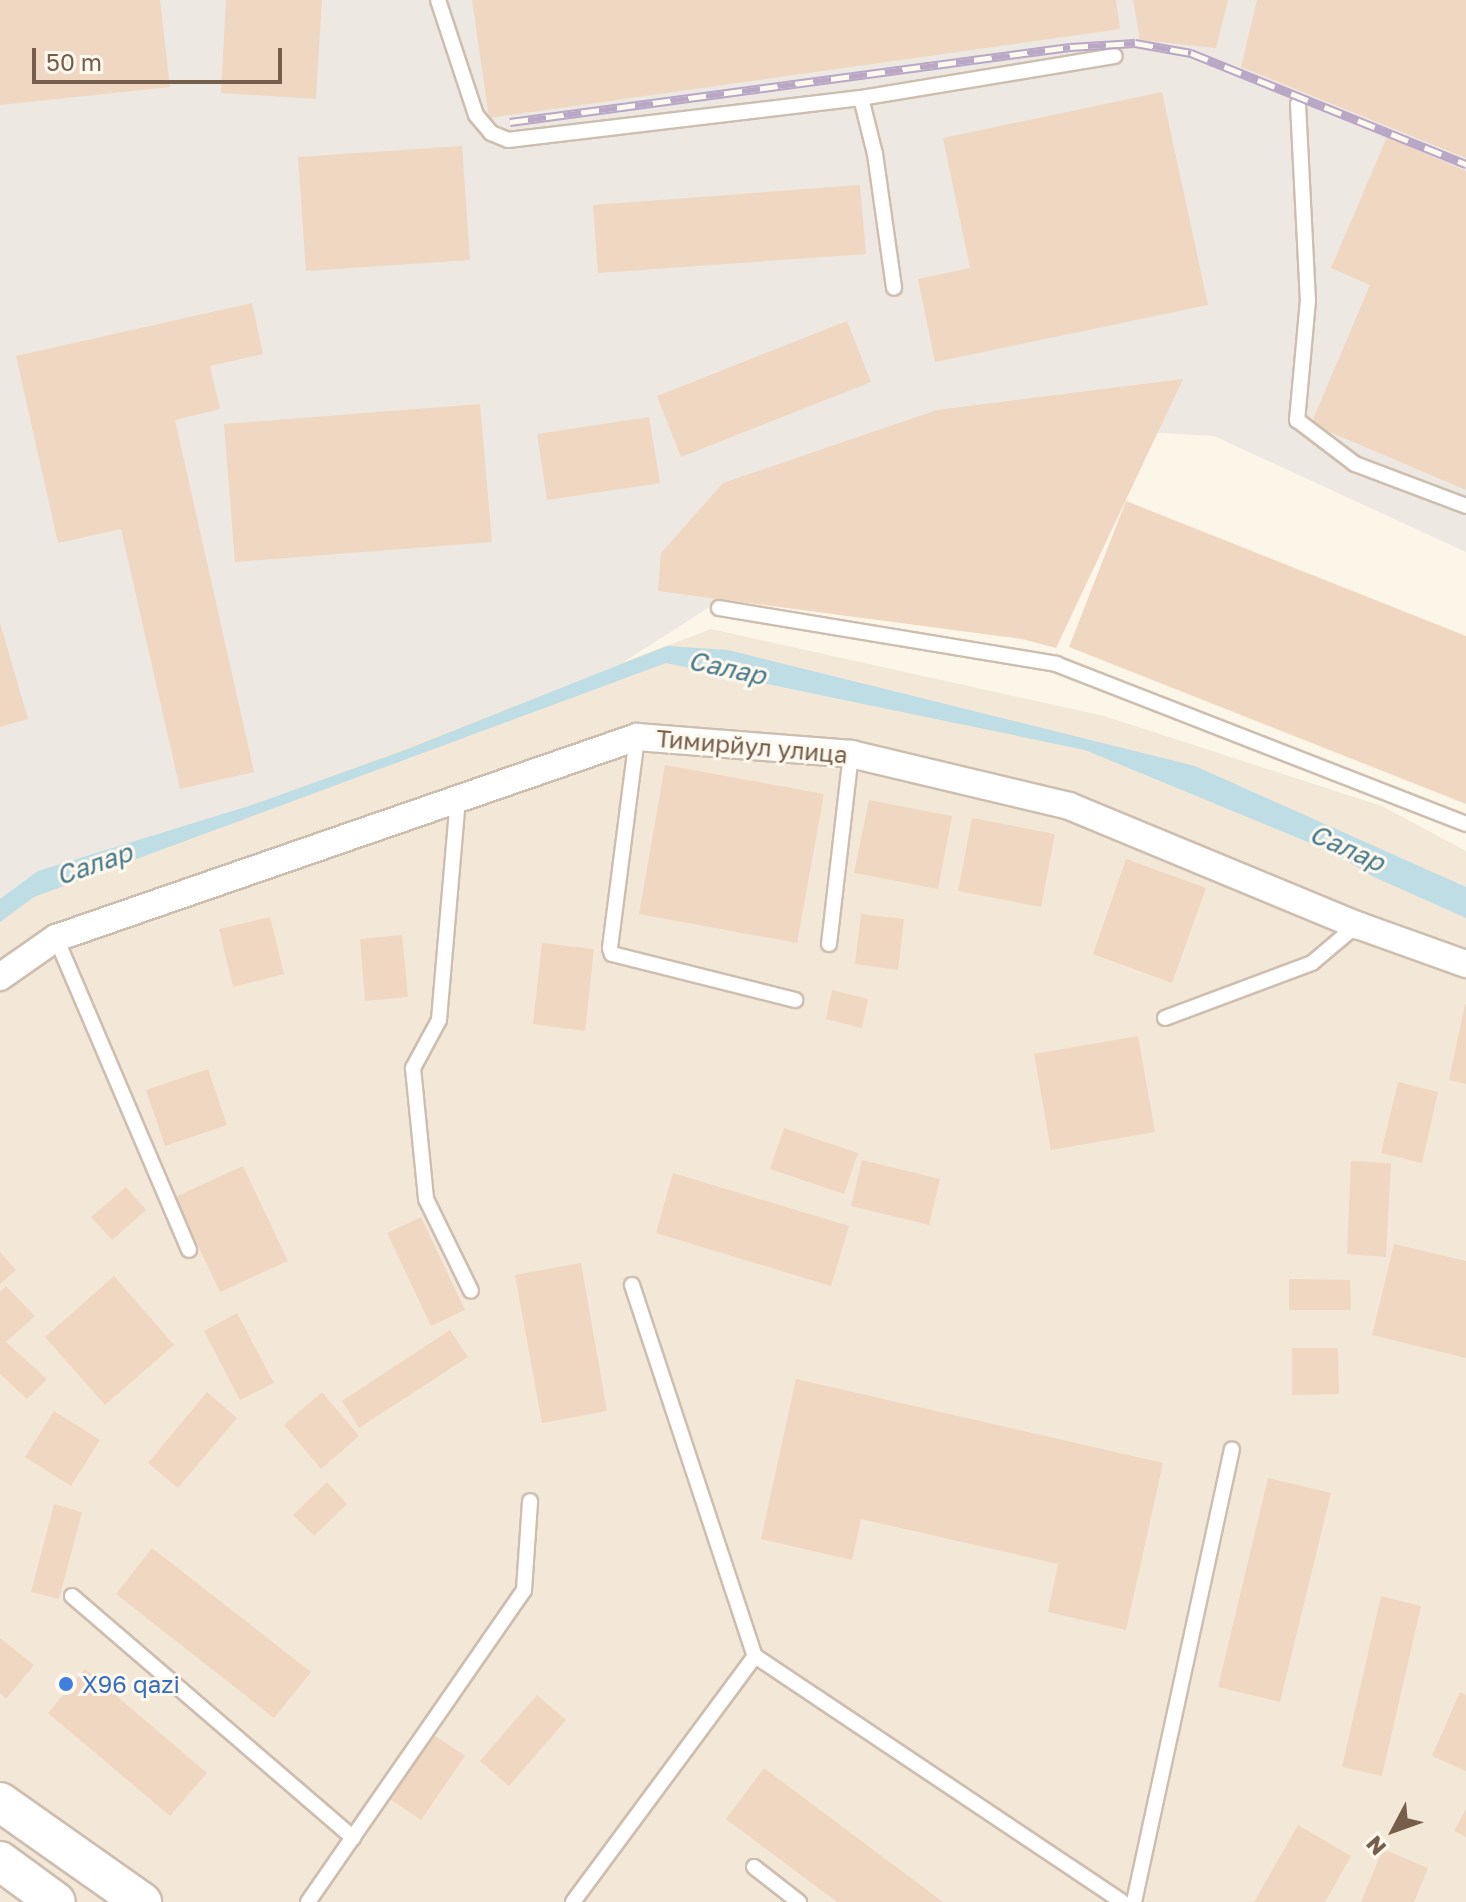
<!DOCTYPE html>
<html>
<head>
<meta charset="utf-8">
<style>
  body { margin:0 }
  #map { position:relative; width:1466px; height:1902px; overflow:hidden; background:#fcf6e9; font-family:"Golos Text",sans-serif }
  div>[style] { position:absolute }
  .residential>* { inset:0; background:#f3e8d7 }
  .industrial>* { inset:0; background:#ede8e2 }
  .water>* { inset:0; background:#bedde5 }
  .building>* { inset:0; background:#f0d7c1 }
  .roads { filter:drop-shadow(2px 0 #cebeaf) drop-shadow(-2px 0 #cebeaf) drop-shadow(0 2px #cebeaf) drop-shadow(0 -2px #cebeaf) }
  .lane>* { height:14px; margin:-7px; padding:0 7px; transform-origin:7px; border-radius:7px; background:#fff }
  .street>* { height:26px; margin:-13px; padding:0 13px; transform-origin:13px; border-radius:13px; background:#fff }
  .secondary>* { height:38px; margin:-19px; padding:0 19px; transform-origin:19px; border-radius:19px; background:#fff }
  .rail>* { height:9px; margin-top:-4.5px; transform-origin:0; background:repeating-linear-gradient(90deg,#fef9ef 0 18px,#baa7c6 0 36px); box-sizing:border-box; border-block:2px solid #baa7c6 }
  .dots>* { width:22px; height:22px; translate:-50% -50%; box-sizing:border-box; border:4px solid #fef9ef; border-radius:50% }
  span { translate:-50% -50%; white-space:nowrap; text-align:center; line-height:1.15; -webkit-text-stroke:6px #fef9ef; paint-order:stroke }
  .street-label { font-size:24px; color:#765e4d }
  .shop-label { font-size:24px; color:#366cbe }
  .left { translate:0 -50%; text-align:left }
  .water-label { font-size:26px; color:#477988; font-style:italic }
  .north { position:absolute; left:1354px; top:1790px; width:80px; height:80px; -webkit-text-stroke:6px #fef9ef; paint-order:stroke; rotate:229deg; font-size:22px; font-weight:700; line-height:32px; text-align:center; color:#765e4d }
  .north::after { content:''; display:block; margin:auto; width:28px; height:36px; background:#765e4d; clip-path:polygon(50% 0,100% 100%,50% 72%,0 100%) }
  .scale { position:absolute; left:32px; top:48px; width:250px; height:36px; box-sizing:border-box; border:4px solid #765e4d; border-top:0; padding-left:10px; font-size:24px; line-height:28px; white-space:nowrap; color:#765e4d; -webkit-text-stroke:6px #fef9ef; paint-order:stroke }
</style>
</head>
<body>
<div id="map">
  <div class="residential">
    <i style="clip-path:polygon(711px 629px,1104px 716px,1382px 806px,1466px 851px,1466px 1902px,0 1902px,0 913px,42px 882px)"></i>
  </div>
  <div class="industrial">
    <i style="clip-path:polygon(0 0,1466px 0,1466px 552px,1214px 436px,996px 423px,616px 667px,40px 886px,0 915px)"></i>
  </div>
  <div class="water">
    <i style="clip-path:polygon(667px 646px,728px 650px,1195px 766px,1466px 887px,1466px 918px,1374px 877px,1332px 852px,1085px 750px,666px 663px,34px 897px,0 922px,0 899px,38px 871px,252px 805px,405px 750px)"></i>
  </div>
  <div class="building">
    <i style="clip-path:polygon(0 0,160px 0,170px 87px,0 105px)"></i>
    <i style="clip-path:polygon(226px 0,322px 0,316px 99px,221px 93px)"></i>
    <i style="clip-path:polygon(472px 0,1116px 0,1120px 29px,489px 118px)"></i>
    <i style="clip-path:polygon(1133px 0,1228px 0,1216px 48px,1140px 40px)"></i>
    <i style="clip-path:polygon(1257px 0,1466px 0,1466px 158px,1241px 67px)"></i>
    <i style="clip-path:polygon(1162px 92px,1208px 305px,935px 362px,918px 279px,970px 268px,943px 138px)"></i>
    <i style="clip-path:polygon(1387px 137px,1466px 171px,1466px 490px,1311px 424px,1370px 285px,1331px 268px)"></i>
    <i style="clip-path:polygon(462px 146px,470px 260px,306px 271px,298px 157px)"></i>
    <i style="clip-path:polygon(860px 185px,866px 254px,598px 273px,593px 205px)"></i>
    <i style="clip-path:polygon(252px 303px,263px 354px,210px 366px,220px 409px,175px 420px,254px 772px,180px 789px,121px 529px,58px 543px,16px 356px)"></i>
    <i style="clip-path:polygon(847px 321px,871px 382px,681px 457px,657px 396px)"></i>
    <i style="clip-path:polygon(1183px 379px,1056px 648px,1022px 639px,658px 591px,661px 553px,723px 483px,937px 410px)"></i>
    <i style="clip-path:polygon(480px 404px,492px 542px,235px 562px,224px 424px)"></i>
    <i style="clip-path:polygon(649px 417px,660px 483px,547px 500px,537px 434px)"></i>
    <i style="clip-path:polygon(1126px 501px,1466px 636px,1466px 804px,1069px 647px)"></i>
    <i style="clip-path:polygon(0 623px,28px 719px,0 727px)"></i>
    <i style="clip-path:polygon(665px 765px,824px 794px,797px 943px,639px 914px)"></i>
    <i style="clip-path:polygon(869px 800px,952px 816px,938px 889px,854px 873px)"></i>
    <i style="clip-path:polygon(972px 818px,1055px 834px,1041px 907px,958px 891px)"></i>
    <i style="clip-path:polygon(1126px 859px,1206px 888px,1172px 983px,1093px 954px)"></i>
    <i style="clip-path:polygon(861px 914px,904px 919px,898px 970px,855px 964px)"></i>
    <i style="clip-path:polygon(270px 917px,284px 974px,233px 987px,219px 929px)"></i>
    <i style="clip-path:polygon(402px 935px,408px 997px,365px 1001px,360px 939px)"></i>
    <i style="clip-path:polygon(542px 943px,594px 949px,585px 1031px,533px 1024px)"></i>
    <i style="clip-path:polygon(832px 990px,868px 999px,862px 1028px,826px 1019px)"></i>
    <i style="clip-path:polygon(1465px 1004px,1466px 1004px,1466px 1084px,1449px 1080px)"></i>
    <i style="clip-path:polygon(1138px 1036px,1155px 1132px,1051px 1150px,1034px 1054px)"></i>
    <i style="clip-path:polygon(208px 1069px,227px 1125px,165px 1146px,146px 1090px)"></i>
    <i style="clip-path:polygon(1398px 1082px,1438px 1092px,1422px 1163px,1381px 1153px)"></i>
    <i style="clip-path:polygon(784px 1128px,858px 1153px,844px 1194px,770px 1169px)"></i>
    <i style="clip-path:polygon(862px 1160px,940px 1179px,929px 1225px,851px 1206px)"></i>
    <i style="clip-path:polygon(1351px 1161px,1391px 1163px,1386px 1257px,1347px 1254px)"></i>
    <i style="clip-path:polygon(243px 1166px,288px 1261px,220px 1292px,175px 1197px)"></i>
    <i style="clip-path:polygon(673px 1173px,849px 1226px,831px 1286px,656px 1233px)"></i>
    <i style="clip-path:polygon(126px 1187px,146px 1210px,112px 1240px,91px 1217px)"></i>
    <i style="clip-path:polygon(421px 1217px,465px 1310px,431px 1326px,387px 1233px)"></i>
    <i style="clip-path:polygon(1394px 1244px,1466px 1261px,1466px 1358px,1372px 1335px)"></i>
    <i style="clip-path:polygon(0 1252px,16px 1270px,0 1284px)"></i>
    <i style="clip-path:polygon(581px 1263px,607px 1411px,542px 1423px,515px 1275px)"></i>
    <i style="clip-path:polygon(114px 1276px,174px 1345px,105px 1405px,45px 1337px)"></i>
    <i style="clip-path:polygon(1289px 1279px,1350px 1280px,1351px 1310px,1289px 1310px)"></i>
    <i style="clip-path:polygon(6px 1286px,35px 1316px,6px 1342px,47px 1379px,27px 1399px,0 1374px,0 1292px)"></i>
    <i style="clip-path:polygon(237px 1313px,274px 1383px,240px 1400px,204px 1331px)"></i>
    <i style="clip-path:polygon(450px 1330px,468px 1357px,359px 1428px,342px 1401px)"></i>
    <i style="clip-path:polygon(1292px 1348px,1338px 1348px,1339px 1394px,1292px 1395px)"></i>
    <i style="clip-path:polygon(796px 1379px,1163px 1463px,1126px 1630px,1048px 1612px,1058px 1564px,861px 1519px,852px 1560px,761px 1539px)"></i>
    <i style="clip-path:polygon(207px 1392px,237px 1418px,178px 1488px,148px 1463px)"></i>
    <i style="clip-path:polygon(322px 1392px,359px 1436px,321px 1469px,284px 1425px)"></i>
    <i style="clip-path:polygon(54px 1411px,100px 1440px,71px 1486px,25px 1457px)"></i>
    <i style="clip-path:polygon(1268px 1478px,1331px 1493px,1280px 1702px,1218px 1687px)"></i>
    <i style="clip-path:polygon(327px 1482px,347px 1504px,314px 1536px,293px 1515px)"></i>
    <i style="clip-path:polygon(54px 1504px,82px 1512px,59px 1599px,31px 1592px)"></i>
    <i style="clip-path:polygon(152px 1548px,311px 1672px,274px 1718px,116px 1594px)"></i>
    <i style="clip-path:polygon(1381px 1596px,1421px 1606px,1382px 1776px,1342px 1767px)"></i>
    <i style="clip-path:polygon(0 1638px,34px 1665px,6px 1699px,0 1693px)"></i>
    <i style="clip-path:polygon(85px 1669px,207px 1773px,170px 1816px,48px 1713px)"></i>
    <i style="clip-path:polygon(1460px 1692px,1466px 1695px,1466px 1771px,1432px 1756px)"></i>
    <i style="clip-path:polygon(537px 1695px,566px 1720px,509px 1786px,480px 1761px)"></i>
    <i style="clip-path:polygon(434px 1735px,465px 1756px,421px 1820px,390px 1799px)"></i>
    <i style="clip-path:polygon(764px 1768px,943px 1902px,837px 1902px,726px 1819px)"></i>
    <i style="clip-path:polygon(1466px 1809px,1466px 1837px,1454px 1831px)"></i>
    <i style="clip-path:polygon(1298px 1825px,1351px 1856px,1325px 1902px,1254px 1902px)"></i>
    <i style="clip-path:polygon(1383px 1849px,1428px 1868px,1414px 1902px,1361px 1902px)"></i>
  </div>
  <div class="roads">
    <div class="lane">
      <i style="left:438px;top:0;width:121px;rotate:71.7deg"></i>
      <i style="left:476px;top:115px;width:23px;rotate:50deg"></i>
      <i style="left:491px;top:133px;width:18px;rotate:22deg"></i>
      <i style="left:508px;top:140px;width:355px;rotate:-6.8deg"></i>
      <i style="left:861px;top:98px;width:58px;rotate:76deg"></i>
      <i style="left:875px;top:154px;width:135px;rotate:81.9deg"></i>
      <i style="left:861px;top:98px;width:257px;rotate:-9.4deg"></i>
      <i style="left:1298px;top:104px;width:196px;rotate:87.1deg"></i>
      <i style="left:1308px;top:300px;width:121px;rotate:95.2deg"></i>
      <i style="left:1297px;top:420px;width:73px;rotate:37.2deg"></i>
      <i style="left:1355px;top:464px;width:119px;rotate:20.7deg"></i>
      <i style="left:719px;top:608px;width:342px;rotate:9.4deg"></i>
      <i style="left:1056px;top:664px;width:440px;rotate:21.3deg"></i>
      <i style="left:637px;top:737px;width:213px;rotate:97.3deg"></i>
      <i style="left:610px;top:948px;width:6px;rotate:72deg"></i>
      <i style="left:612px;top:954px;width:189px;rotate:14.1deg"></i>
      <i style="left:458px;top:798px;width:223px;rotate:94.9deg"></i>
      <i style="left:439px;top:1020px;width:55px;rotate:118.4deg"></i>
      <i style="left:413px;top:1068px;width:132px;rotate:84.3deg"></i>
      <i style="left:426px;top:1199px;width:102px;rotate:63.9deg"></i>
      <i style="left:56px;top:938px;width:339px;rotate:66.9deg"></i>
      <i style="left:829px;top:944px;width:191px;rotate:-83.4deg"></i>
      <i style="left:1165px;top:1018px;width:157px;rotate:-20.5deg"></i>
      <i style="left:1312px;top:963px;width:59px;rotate:-40.2deg"></i>
      <i style="left:632px;top:1285px;width:391px;rotate:71.7deg"></i>
      <i style="left:755px;top:1656px;width:442px;rotate:33.8deg"></i>
      <i style="left:72px;top:1596px;width:371px;rotate:40.7deg"></i>
      <i style="left:754px;top:1867px;width:57px;rotate:37.9deg"></i>
      <i style="left:308px;top:1902px;width:379px;rotate:-55.3deg"></i>
      <i style="left:524px;top:1590px;width:89px;rotate:-86.1deg"></i>
      <i style="left:573px;top:1902px;width:306px;rotate:-53.5deg"></i>
      <i style="left:1134px;top:1902px;width:463px;rotate:-77.8deg"></i>
    </div>
    <div class="street">
      <i style="left:0;top:977px;width:68px;rotate:-34.9deg"></i>
      <i style="left:56px;top:938px;width:615px;rotate:-19.08deg"></i>
      <i style="left:637px;top:737px;width:215px;rotate:4.5deg"></i>
      <i style="left:851px;top:754px;width:224px;rotate:13.4deg"></i>
      <i style="left:1069px;top:806px;width:312px;rotate:22.5deg"></i>
      <i style="left:1357px;top:925px;width:116px;rotate:19.7deg"></i>
    </div>
    <div class="secondary">
      <i style="left:0;top:1802px;width:174px;rotate:35.2deg"></i>
      <i style="left:0;top:1861px;width:69px;rotate:36.2deg"></i>
    </div>
  </div>
  <div class="rail">
    <i style="left:510px;top:122px;width:565px;rotate:-7.63deg"></i>
    <i style="left:1070px;top:47px;width:65px;rotate:-3.5deg"></i>
    <i style="left:1135px;top:43px;width:57px;rotate:10.1deg"></i>
    <i style="left:1191px;top:53px;width:297px;rotate:22deg"></i>
  </div>
  <div class="dots">
    <i style="left:66px;top:1684px;background:#3f7fe0"></i>
  </div>
  <div class="street-label">
    <span style="left:752px;top:746px;rotate:5deg">Тимирйул улица</span>
  </div>
  <div class="shop-label">
    <span class="left" style="left:82px;top:1684px">X96 qazi</span>
  </div>
  <div class="water-label">
    <span style="left:727px;top:668px;rotate:12deg">Салар</span>
    <span style="left:1347px;top:848px;rotate:24deg">Салар</span>
    <span style="left:94px;top:864px;rotate:-19deg">Салар</span>
  </div>
  <div class="north">N</div>
  <div class="scale">50 m</div>
</div>
</body>
</html>
